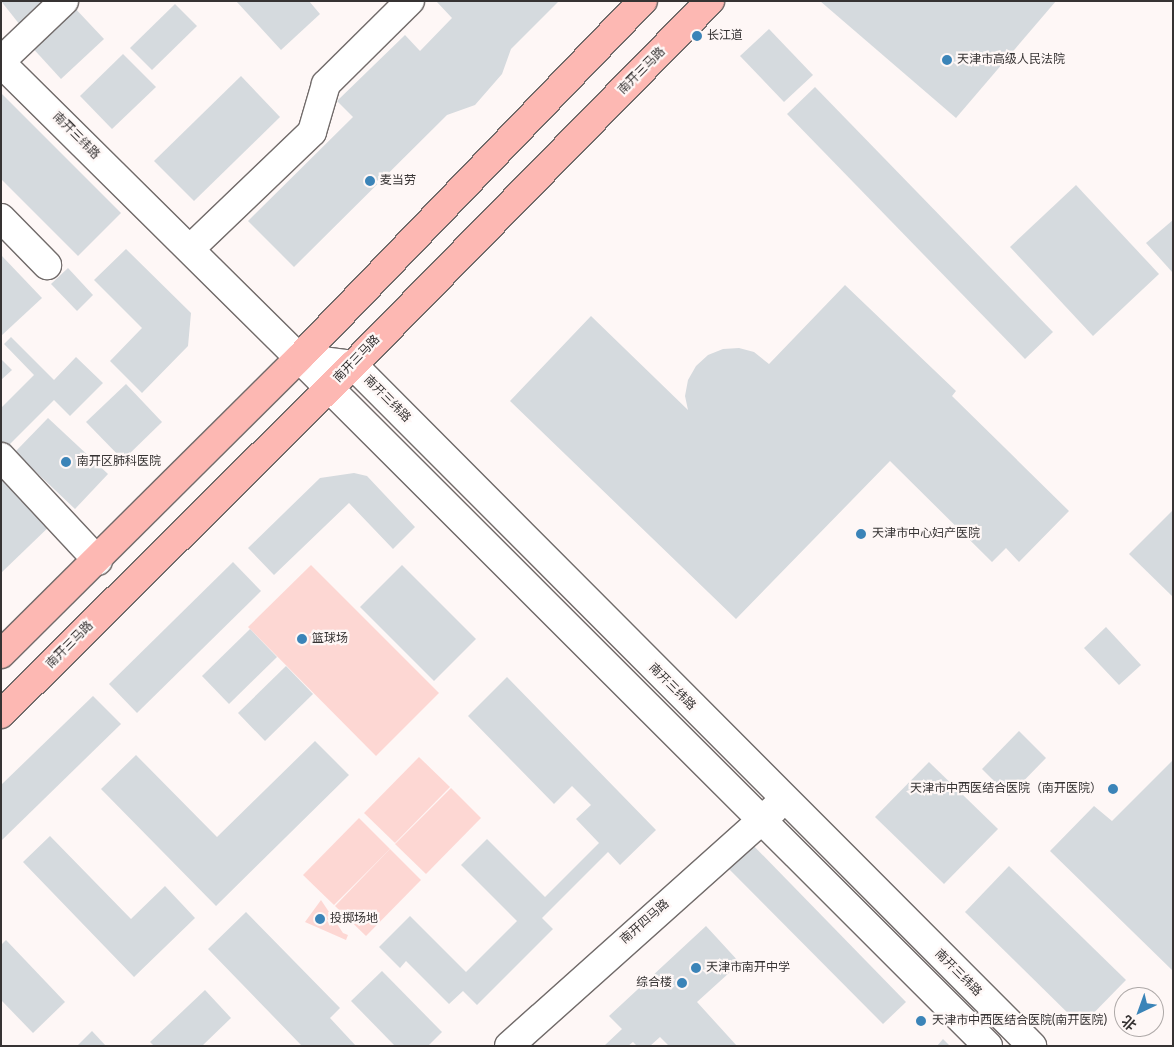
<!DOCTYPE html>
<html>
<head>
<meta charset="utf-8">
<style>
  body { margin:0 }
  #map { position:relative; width:1174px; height:1047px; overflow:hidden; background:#fef7f6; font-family:"Fira Sans Condensed","Noto Sans SC",sans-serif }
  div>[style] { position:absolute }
  .green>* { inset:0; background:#fdd7d3 }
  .building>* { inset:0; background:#d5dade }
  .roads { filter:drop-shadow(1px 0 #716b6a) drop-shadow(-1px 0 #716b6a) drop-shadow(0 1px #716b6a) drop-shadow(0 -1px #716b6a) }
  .minor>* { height:28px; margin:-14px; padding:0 14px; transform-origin:14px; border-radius:14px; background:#fff }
  .major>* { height:28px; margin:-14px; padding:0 14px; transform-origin:14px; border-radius:14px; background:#fdb8b3 }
  .dots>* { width:14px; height:14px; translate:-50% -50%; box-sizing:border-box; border:2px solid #fef7f6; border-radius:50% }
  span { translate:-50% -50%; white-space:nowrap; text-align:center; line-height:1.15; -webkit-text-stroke:4.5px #fef7f6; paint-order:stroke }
  .poi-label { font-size:12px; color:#363333 }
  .left { translate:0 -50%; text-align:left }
  .right { translate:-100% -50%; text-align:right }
  .street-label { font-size:12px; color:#363333 }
  .frame { position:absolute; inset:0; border:2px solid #363333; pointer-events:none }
  .north { position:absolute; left:1114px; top:987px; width:50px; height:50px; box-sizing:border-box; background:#fef7f6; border:1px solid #aea9a8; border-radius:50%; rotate:222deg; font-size:14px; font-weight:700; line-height:20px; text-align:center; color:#363333 }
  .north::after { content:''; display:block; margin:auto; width:18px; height:22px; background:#3b84b8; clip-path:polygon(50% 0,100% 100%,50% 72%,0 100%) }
</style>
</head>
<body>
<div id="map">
  <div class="green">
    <i style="clip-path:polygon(311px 565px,439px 693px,376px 756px,248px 627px)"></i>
    <i style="clip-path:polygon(419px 757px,450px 787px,395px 843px,364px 813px)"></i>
    <i style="clip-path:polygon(451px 788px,481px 818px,426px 874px,395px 844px)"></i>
    <i style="clip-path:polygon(359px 818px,390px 849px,334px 905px,303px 875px)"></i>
    <i style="clip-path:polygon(390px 849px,421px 880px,366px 936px,335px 906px)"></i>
    <i style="clip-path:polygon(321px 900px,343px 933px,348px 935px,346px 940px,305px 922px)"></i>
  </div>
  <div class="building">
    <i style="clip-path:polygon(1px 1px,45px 1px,20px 25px)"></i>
    <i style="clip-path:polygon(236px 1px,309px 1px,320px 14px,281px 50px)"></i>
    <i style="clip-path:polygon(436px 1px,559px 1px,511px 49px,502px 74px,475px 105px,447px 115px,294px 267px,248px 221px,353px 117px,337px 101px,405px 35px,420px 51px,452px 18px)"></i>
    <i style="clip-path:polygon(820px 1px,1056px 1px,956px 118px)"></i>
    <i style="clip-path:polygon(175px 4px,197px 26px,152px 70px,130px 48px)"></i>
    <i style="clip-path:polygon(72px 5px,104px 39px,61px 79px,29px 44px)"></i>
    <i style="clip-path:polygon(769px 29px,813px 75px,784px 102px,740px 56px)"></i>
    <i style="clip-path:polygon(123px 54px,156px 87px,112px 129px,80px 96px)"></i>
    <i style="clip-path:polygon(241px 76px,280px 117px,194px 201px,154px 161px)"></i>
    <i style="clip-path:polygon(815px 87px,1053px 332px,1025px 359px,787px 114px)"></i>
    <i style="clip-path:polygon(1px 93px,121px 213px,78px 256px,1px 179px)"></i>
    <i style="clip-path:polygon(1076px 185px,1159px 274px,1093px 336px,1010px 247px)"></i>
    <i style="clip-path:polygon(1173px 220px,1173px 273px,1146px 243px)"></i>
    <i style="clip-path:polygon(126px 249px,191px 313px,188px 346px,142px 393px,110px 361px,142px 328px,94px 280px)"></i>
    <i style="clip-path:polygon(1px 255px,42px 298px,1px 336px)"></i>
    <i style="clip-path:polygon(68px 268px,93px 295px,77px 311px,51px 284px)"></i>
    <i style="clip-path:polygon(845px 285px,956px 391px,952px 396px,1069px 511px,1019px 562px,1006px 548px,992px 562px,890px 461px,736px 619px,510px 401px,591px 316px,688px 410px,685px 396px,688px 380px,696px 366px,708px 355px,723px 349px,739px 348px,754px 352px,769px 364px)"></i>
    <i style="clip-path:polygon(11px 337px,54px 380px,76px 357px,103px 383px,70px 416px,54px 400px,7px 447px,1px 441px,1px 408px,34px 375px,4px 344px)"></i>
    <i style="clip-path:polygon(1px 359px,12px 370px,1px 380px)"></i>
    <i style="clip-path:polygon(126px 384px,162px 422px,123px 460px,86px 422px)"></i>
    <i style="clip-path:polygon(48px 418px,108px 474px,75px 509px,15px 452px)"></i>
    <i style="clip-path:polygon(1px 466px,55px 521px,1px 573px)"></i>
    <i style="clip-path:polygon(354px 473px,367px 476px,415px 527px,393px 549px,349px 503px,274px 575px,248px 548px,320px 478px)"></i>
    <i style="clip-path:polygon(1173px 510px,1173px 597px,1129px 554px)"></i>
    <i style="clip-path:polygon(233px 562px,261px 591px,137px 713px,109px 684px)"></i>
    <i style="clip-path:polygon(402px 565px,476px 639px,434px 681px,360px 607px)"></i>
    <i style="clip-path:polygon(1106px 627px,1141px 665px,1119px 685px,1084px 648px)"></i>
    <i style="clip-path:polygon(250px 629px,277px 657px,229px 704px,202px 676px)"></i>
    <i style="clip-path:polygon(286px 666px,313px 694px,265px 741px,238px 713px)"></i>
    <i style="clip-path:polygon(507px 677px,656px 830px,620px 865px,608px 852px,542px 918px,553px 929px,477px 1005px,463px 991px,449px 1004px,406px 961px,400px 968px,379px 947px,410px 916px,466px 972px,517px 921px,461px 865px,487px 839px,545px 897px,599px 843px,576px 819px,591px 805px,572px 786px,554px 804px,468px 716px)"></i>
    <i style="clip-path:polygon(93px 696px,121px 724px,1px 841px,1px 785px)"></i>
    <i style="clip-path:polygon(1019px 731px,1046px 758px,1009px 796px,982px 769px)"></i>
    <i style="clip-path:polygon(315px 741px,349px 775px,216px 906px,101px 789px,136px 755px,217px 837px)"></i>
    <i style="clip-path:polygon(1173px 760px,1173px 971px,1050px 851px,1094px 806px,1112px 821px)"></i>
    <i style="clip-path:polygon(929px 762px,998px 829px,944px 884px,875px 817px)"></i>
    <i style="clip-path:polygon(50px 836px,131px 919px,165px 886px,195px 918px,134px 977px,23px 862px)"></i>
    <i style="clip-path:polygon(748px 840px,906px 1002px,883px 1024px,724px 864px)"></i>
    <i style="clip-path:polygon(1009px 866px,1126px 980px,1081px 1026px,965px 912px)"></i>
    <i style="clip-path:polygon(246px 912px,340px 1008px,330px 1018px,356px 1046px,302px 1046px,208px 949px)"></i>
    <i style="clip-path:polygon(706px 926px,740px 963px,697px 1002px,737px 1046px,669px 1046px,660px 1037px,650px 1046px,637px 1046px,633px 1042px,628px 1046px,604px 1046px,622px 1029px,609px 1016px)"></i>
    <i style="clip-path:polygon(6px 940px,65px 1002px,33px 1033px,1px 1000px,1px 945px)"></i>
    <i style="clip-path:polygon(382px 971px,442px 1032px,428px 1046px,395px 1046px,351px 1001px)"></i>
    <i style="clip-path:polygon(205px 990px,231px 1018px,202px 1046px,154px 1046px,150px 1042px)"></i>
    <i style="clip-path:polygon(92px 1031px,106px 1046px,77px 1046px)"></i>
    <i style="clip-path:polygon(943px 1039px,950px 1046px,937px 1046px)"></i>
  </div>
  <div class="roads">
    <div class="minor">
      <i style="left:1px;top:61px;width:87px;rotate:-43.6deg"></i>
      <i style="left:1px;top:63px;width:419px;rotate:44.7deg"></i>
      <i style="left:1px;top:218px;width:66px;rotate:45.6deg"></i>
      <i style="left:190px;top:249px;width:169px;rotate:-43.8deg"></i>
      <i style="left:312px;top:132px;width:50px;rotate:-73.7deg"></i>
      <i style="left:326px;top:84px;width:118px;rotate:-44.7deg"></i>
      <i style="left:1px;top:457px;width:142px;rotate:47deg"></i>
      <i style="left:509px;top:1046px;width:356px;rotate:-41.8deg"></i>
      <i style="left:988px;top:1046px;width:974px;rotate:-135.04deg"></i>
      <i style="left:299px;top:358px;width:54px;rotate:7.4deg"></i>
      <i style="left:353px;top:365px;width:962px;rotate:45.08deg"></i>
    </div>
    <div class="major">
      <i style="left:1px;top:654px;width:420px;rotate:-44.8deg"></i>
      <i style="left:299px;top:358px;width:496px;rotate:-46.1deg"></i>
      <i style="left:1px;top:714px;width:496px;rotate:-44.8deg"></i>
      <i style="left:353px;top:365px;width:510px;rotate:-45.56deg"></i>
    </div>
  </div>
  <div class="dots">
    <i style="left:697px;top:36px;background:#3b84b8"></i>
    <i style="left:947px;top:60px;background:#3b84b8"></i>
    <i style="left:370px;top:181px;background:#3b84b8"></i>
    <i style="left:66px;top:462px;background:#3b84b8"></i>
    <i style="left:861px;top:534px;background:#3b84b8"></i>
    <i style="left:302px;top:639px;background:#3b84b8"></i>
    <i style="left:1113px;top:789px;background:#3b84b8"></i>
    <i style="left:320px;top:919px;background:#3b84b8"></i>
    <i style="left:696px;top:968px;background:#3b84b8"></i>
    <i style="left:682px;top:983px;background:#3b84b8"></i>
    <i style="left:921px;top:1021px;background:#3b84b8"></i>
  </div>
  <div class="poi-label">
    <span class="left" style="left:707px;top:36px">长江道</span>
    <span class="left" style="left:957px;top:60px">天津市高级人民法院</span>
    <span class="left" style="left:380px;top:181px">麦当劳</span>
    <span class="left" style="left:77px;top:462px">南开区肺科医院</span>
    <span class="left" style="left:872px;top:534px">天津市中心妇产医院</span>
    <span class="left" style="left:312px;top:639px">篮球场</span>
    <span class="right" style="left:1102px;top:789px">天津市中西医结合医院（南开医院）</span>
    <span class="left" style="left:330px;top:919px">投掷场地</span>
    <span class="left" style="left:706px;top:968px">天津市南开中学</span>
    <span class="right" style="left:672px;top:983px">综合楼</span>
    <span class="left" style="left:932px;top:1021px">天津市中西医结合医院(南开医院)</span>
  </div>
  <div class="street-label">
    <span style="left:642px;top:71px;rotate:-45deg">南开三马路</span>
    <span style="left:76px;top:136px;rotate:45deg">南开三纬路</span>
    <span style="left:357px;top:359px;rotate:-46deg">南开三马路</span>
    <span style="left:387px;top:399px;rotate:45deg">南开三纬路</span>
    <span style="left:70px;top:645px;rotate:-45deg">南开三马路</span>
    <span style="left:672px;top:687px;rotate:45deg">南开三纬路</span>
    <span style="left:645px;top:922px;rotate:-41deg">南开四马路</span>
    <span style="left:958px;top:973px;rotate:45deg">南开三纬路</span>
  </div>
  <div class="frame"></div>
  <div class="north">北</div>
</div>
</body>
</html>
